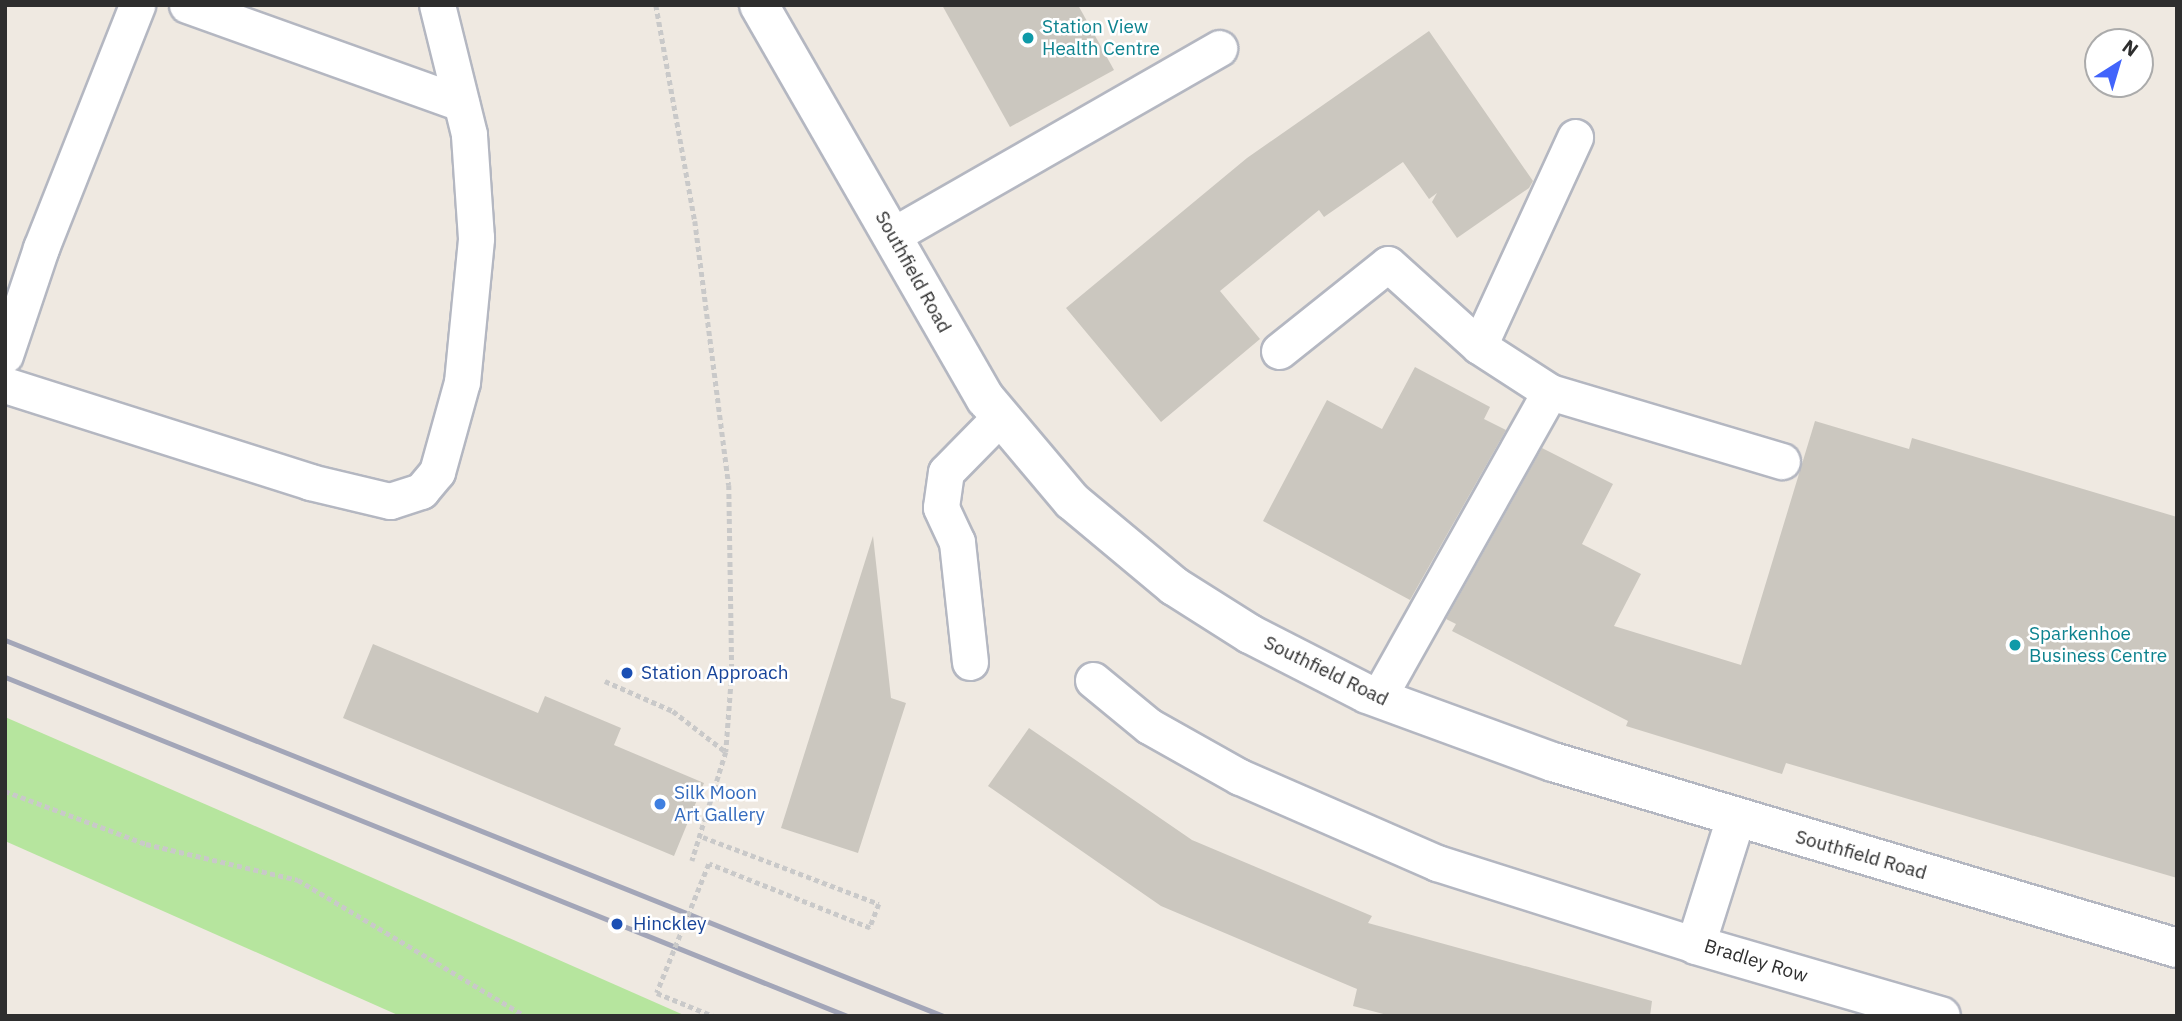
<!DOCTYPE html>
<html>
<head>
<meta charset="utf-8">
<style>
  body { margin:0 }
  #map { position:relative; width:2182px; height:1021px; overflow:hidden; background:#efe9e1; font-family:"IBM Plex Sans",sans-serif }
  div>[style] { position:absolute }
  .green>* { inset:0; background:#b6e59e }
  .building>* { inset:0; background:#cbc7bf }
  .path>* { height:4.5px; margin-top:-2.25px; transform-origin:0; background:repeating-linear-gradient(90deg,#c9c9c9 0 5px,transparent 0 8.5px) }
  .roads { filter:drop-shadow(2px 0 #b4b7c1) drop-shadow(-2px 0 #b4b7c1) drop-shadow(0 2px #b4b7c1) drop-shadow(0 -2px #b4b7c1) }
  .service>* { height:35px; margin:-17.5px; padding:0 17.5px; transform-origin:17.5px; border-radius:17.5px; background:#fff }
  .minor>* { height:38px; margin:-19px; padding:0 19px; transform-origin:19px; border-radius:19px; background:#fff }
  .secondary>* { height:38px; margin:-19px; padding:0 19px; transform-origin:19px; border-radius:19px; background:#fff }
  .rail>* { height:5px; margin:-2.5px; padding:0 2.5px; transform-origin:2.5px; border-radius:2.5px; background:#a3a6b8 }
  .path-bridge>* { height:4.5px; margin-top:-2.25px; transform-origin:0; background:repeating-linear-gradient(90deg,#c9c9c9 0 5px,transparent 0 8.5px) }
  .dots>* { width:19px; height:19px; translate:-50% -50%; box-sizing:border-box; border:4px solid #fff; border-radius:50% }
  span { translate:-50% -50%; white-space:nowrap; text-align:center; line-height:1.15; -webkit-text-stroke:5px #fff; paint-order:stroke }
  .culture-label { font-size:19px; color:#0d838f }
  .left { translate:0 -50%; text-align:left }
  .street-label { font-size:19px; color:#2e2e2e }
  .transit-label { font-size:19px; color:#164399 }
  .shop-label { font-size:19px; color:#366cbe }
  .frame { position:absolute; inset:0; border:7px solid #2e2e2e; pointer-events:none }
  .north { position:absolute; left:2084px; top:28px; width:70px; height:70px; box-sizing:border-box; background:#fff; border:2px solid #ababab; border-radius:50%; rotate:37deg; font-size:19px; font-weight:700; line-height:28px; text-align:center; color:#2e2e2e }
  .north::after { content:''; display:block; margin:auto; width:24px; height:32px; background:#4264fb; clip-path:polygon(50% 0,100% 100%,50% 72%,0 100%) }
</style>
</head>
<body>
<div id="map">
  <div class="green">
    <i style="clip-path:polygon(5px 717px,230px 815px,686px 1016px,400px 1016px,5px 841px)"></i>
  </div>
  <div class="building">
    <i style="clip-path:polygon(942px 5px,1078px 5px,1114px 70px,1010px 127px)"></i>
    <i style="clip-path:polygon(1429px 31px,1533px 181px,1529px 188px,1457px 238px,1432px 202px,1437px 193px,1429px 199px,1403px 162px,1324px 217px,1319px 210px,1220px 291px,1260px 339px,1161px 422px,1066px 308px,1247px 158px)"></i>
    <i style="clip-path:polygon(1415px 367px,1490px 407px,1484px 419px,1506px 430px,1410px 600px,1263px 521px,1327px 400px,1382px 429px)"></i>
    <i style="clip-path:polygon(1815px 421px,1909px 449px,1912px 438px,2177px 517px,2177px 878px,1786px 763px,1782px 774px,1626px 726px,1628px 721px,1452px 631px,1456px 624px,1446px 619px,1542px 448px,1613px 484px,1582px 544px,1641px 574px,1614px 626px,1741px 665px)"></i>
    <i style="clip-path:polygon(873px 536px,891px 698px,906px 703px,858px 853px,781px 828px)"></i>
    <i style="clip-path:polygon(373px 644px,538px 713px,545px 696px,621px 728px,614px 745px,704px 783px,674px 856px,343px 718px)"></i>
    <i style="clip-path:polygon(1029px 728px,1192px 840px,1372px 916px,1368px 923px,1652px 1001px,1650px 1016px,1391px 1016px,1353px 1006px,1357px 989px,1161px 906px,988px 786px)"></i>
  </div>
  <div class="path">
    <i style="left:656px;top:5px;width:219px;rotate:79.8deg"></i>
    <i style="left:695px;top:221px;width:266px;rotate:82.7deg"></i>
    <i style="left:729px;top:485px;width:187px;rotate:89.1deg"></i>
    <i style="left:732px;top:672px;width:80px;rotate:94.3deg"></i>
    <i style="left:726px;top:752px;width:114px;rotate:107.3deg"></i>
    <i style="left:605px;top:681px;width:74px;rotate:23.8deg"></i>
    <i style="left:673px;top:711px;width:67px;rotate:37.7deg"></i>
    <i style="left:5px;top:791px;width:151px;rotate:20.6deg"></i>
    <i style="left:146px;top:844px;width:156px;rotate:13.3deg"></i>
    <i style="left:298px;top:880px;width:265px;rotate:30.9deg"></i>
  </div>
  <div class="roads">
    <div class="service">
      <i style="left:187px;top:5px;width:291px;rotate:19.7deg"></i>
      <i style="left:893px;top:235px;width:376px;rotate:-29.8deg"></i>
      <i style="left:1279px;top:351px;width:139px;rotate:-38.6deg"></i>
      <i style="left:1388px;top:264px;width:122px;rotate:42deg"></i>
      <i style="left:5px;top:355px;width:113px;rotate:-71.4deg"></i>
      <i style="left:41px;top:248px;width:261px;rotate:-68.4deg"></i>
      <i style="left:5px;top:385px;width:320px;rotate:17.6deg"></i>
      <i style="left:310px;top:482px;width:82px;rotate:13.4deg"></i>
      <i style="left:390px;top:501px;width:33px;rotate:-18deg"></i>
      <i style="left:421px;top:491px;width:25px;rotate:-50deg"></i>
      <i style="left:437px;top:472px;width:93px;rotate:-74.5deg"></i>
      <i style="left:462px;top:382px;width:145px;rotate:-84.4deg"></i>
      <i style="left:476px;top:238px;width:104px;rotate:-93.9deg"></i>
      <i style="left:469px;top:134px;width:133px;rotate:-103.9deg"></i>
      <i style="left:1550px;top:392px;width:85px;rotate:-147.1deg"></i>
      <i style="left:1479px;top:346px;width:230px;rotate:-65.3deg"></i>
      <i style="left:970px;top:662px;width:121px;rotate:-96.2deg"></i>
      <i style="left:957px;top:542px;width:38px;rotate:-115deg"></i>
      <i style="left:941px;top:507px;width:35px;rotate:-82deg"></i>
      <i style="left:946px;top:472px;width:76px;rotate:-45.5deg"></i>
      <i style="left:1093px;top:680px;width:72px;rotate:39.4deg"></i>
      <i style="left:1149px;top:726px;width:104px;rotate:29.3deg"></i>
      <i style="left:1240px;top:777px;width:215px;rotate:23.6deg"></i>
      <i style="left:1437px;top:863px;width:272px;rotate:17.6deg"></i>
      <i style="left:1378px;top:698px;width:351px;rotate:-60.7deg"></i>
      <i style="left:1550px;top:392px;width:242px;rotate:16.6deg"></i>
    </div>
    <div class="minor">
      <i style="left:1736px;top:818px;width:133px;rotate:107.5deg"></i>
      <i style="left:1696px;top:945px;width:255px;rotate:16.2deg"></i>
    </div>
    <div class="secondary">
      <i style="left:759px;top:5px;width:455px;rotate:60.1deg"></i>
      <i style="left:986px;top:399px;width:133px;rotate:49.9deg"></i>
      <i style="left:1072px;top:501px;width:133px;rotate:39.8deg"></i>
      <i style="left:1174px;top:586px;width:90px;rotate:32.3deg"></i>
      <i style="left:1250px;top:634px;width:131px;rotate:27.1deg"></i>
      <i style="left:1367px;top:694px;width:198px;rotate:20.1deg"></i>
      <i style="left:1553px;top:762px;width:651px;rotate:16.6deg"></i>
    </div>
  </div>
  <div class="rail">
    <i style="left:5px;top:640px;width:1011px;rotate:21.84deg"></i>
    <i style="left:5px;top:677px;width:908px;rotate:21.93deg"></i>
  </div>
  <div class="path-bridge">
    <i style="left:703px;top:837px;width:188px;rotate:20.8deg"></i>
    <i style="left:879px;top:904px;width:26px;rotate:111deg"></i>
    <i style="left:870px;top:928px;width:173px;rotate:-158.3deg"></i>
    <i style="left:709px;top:864px;width:139px;rotate:112deg"></i>
    <i style="left:657px;top:993px;width:61px;rotate:22.3deg"></i>
  </div>
  <div class="dots">
    <i style="left:1028px;top:38px;background:#0f9aa8"></i>
    <i style="left:2015px;top:645px;background:#0f9aa8"></i>
    <i style="left:627px;top:673px;background:#1a4fb4"></i>
    <i style="left:660px;top:804px;background:#3f7fe0"></i>
    <i style="left:617px;top:924px;background:#1a4fb4"></i>
  </div>
  <div class="culture-label">
    <span class="left" style="left:1042px;top:38px">Station View<br>Health Centre</span>
    <span class="left" style="left:2029px;top:645px">Sparkenhoe<br>Business Centre</span>
  </div>
  <div class="street-label">
    <span style="left:913px;top:272px;rotate:61deg">Southfield Road</span>
    <span style="left:1326px;top:671px;rotate:26deg">Southfield Road</span>
    <span style="left:1861px;top:855px;rotate:16deg">Southfield Road</span>
    <span style="left:1756px;top:961px;rotate:17deg">Bradley Row</span>
  </div>
  <div class="transit-label">
    <span class="left" style="left:641px;top:673px">Station Approach</span>
    <span class="left" style="left:633px;top:924px">Hinckley</span>
  </div>
  <div class="shop-label">
    <span class="left" style="left:674px;top:804px">Silk Moon<br>Art Gallery</span>
  </div>
  <div class="frame"></div>
  <div class="north">N</div>
</div>
</body>
</html>
